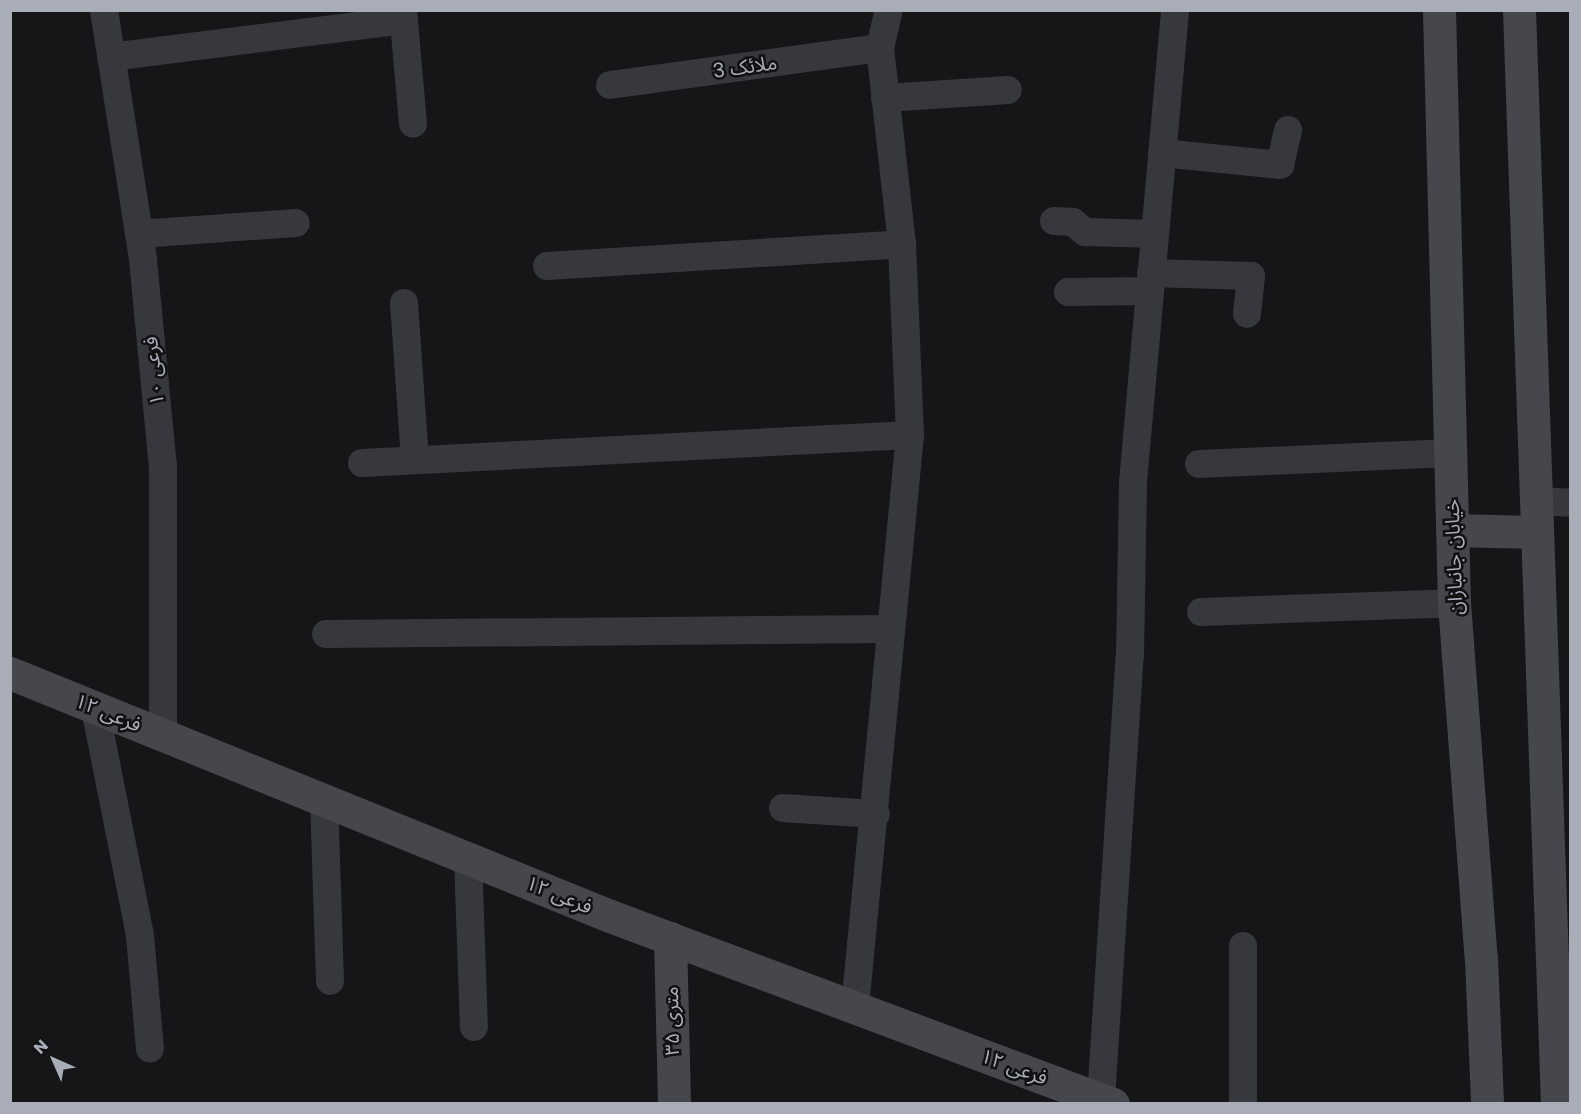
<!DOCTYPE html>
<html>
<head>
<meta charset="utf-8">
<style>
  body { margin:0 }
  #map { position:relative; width:1581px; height:1114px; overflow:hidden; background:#161618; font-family:Poppins,"Noto Sans Arabic",sans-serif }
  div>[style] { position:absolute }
  .street>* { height:28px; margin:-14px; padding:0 14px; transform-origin:14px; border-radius:14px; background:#37383d }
  .secondary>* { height:33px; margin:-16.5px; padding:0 16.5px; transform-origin:16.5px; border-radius:16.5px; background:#45474d }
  span { translate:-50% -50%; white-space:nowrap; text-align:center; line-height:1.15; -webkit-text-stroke:5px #111113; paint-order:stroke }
  .street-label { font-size:20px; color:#a8adb8 }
  .frame { position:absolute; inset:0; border:12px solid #a8adb8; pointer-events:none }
  .north { position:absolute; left:24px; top:1030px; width:60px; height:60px; -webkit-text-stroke:4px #111113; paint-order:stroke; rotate:315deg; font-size:16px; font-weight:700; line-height:24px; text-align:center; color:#a8adb8 }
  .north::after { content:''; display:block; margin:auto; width:21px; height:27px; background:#a8adb8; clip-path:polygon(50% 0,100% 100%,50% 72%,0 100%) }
</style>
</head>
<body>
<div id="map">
  <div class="street">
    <i style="left:104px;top:10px;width:253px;rotate:81.1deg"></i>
    <i style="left:143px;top:260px;width:207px;rotate:84.5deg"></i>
    <i style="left:163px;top:466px;width:269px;rotate:90deg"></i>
    <i style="left:403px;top:10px;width:114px;rotate:85deg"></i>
    <i style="left:111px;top:57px;width:295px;rotate:-7.2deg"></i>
    <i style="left:610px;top:85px;width:273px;rotate:-7.8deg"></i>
    <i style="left:885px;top:98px;width:123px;rotate:-3.7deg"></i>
    <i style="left:1162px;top:153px;width:119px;rotate:5.8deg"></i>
    <i style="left:1280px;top:165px;width:36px;rotate:-77deg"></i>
    <i style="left:1054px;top:221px;width:19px;rotate:3deg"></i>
    <i style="left:1073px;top:222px;width:16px;rotate:40deg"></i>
    <i style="left:1085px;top:232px;width:70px;rotate:1.6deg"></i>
    <i style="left:139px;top:234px;width:157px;rotate:-4deg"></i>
    <i style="left:547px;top:266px;width:356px;rotate:-3.5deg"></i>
    <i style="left:1151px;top:273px;width:100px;rotate:1.7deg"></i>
    <i style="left:1251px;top:276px;width:38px;rotate:96deg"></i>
    <i style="left:1068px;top:292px;width:81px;rotate:-0.7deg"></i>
    <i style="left:404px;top:303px;width:157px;rotate:86deg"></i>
    <i style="left:362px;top:463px;width:549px;rotate:-2.92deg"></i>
    <i style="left:1199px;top:464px;width:251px;rotate:-2.5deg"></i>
    <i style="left:1536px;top:501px;width:34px;rotate:3deg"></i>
    <i style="left:1201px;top:612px;width:253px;rotate:-2deg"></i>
    <i style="left:326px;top:634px;width:564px;rotate:-0.51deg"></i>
    <i style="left:95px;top:708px;width:231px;rotate:78.8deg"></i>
    <i style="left:140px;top:935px;width:114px;rotate:85deg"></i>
    <i style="left:324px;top:800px;width:181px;rotate:88.1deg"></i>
    <i style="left:783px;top:808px;width:93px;rotate:3.7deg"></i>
    <i style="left:468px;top:858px;width:169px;rotate:88deg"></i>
    <i style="left:855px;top:1007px;width:575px;rotate:-84.51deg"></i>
    <i style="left:910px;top:435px;width:191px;rotate:-92.4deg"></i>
    <i style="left:902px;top:244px;width:197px;rotate:-96.4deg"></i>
    <i style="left:880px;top:48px;width:39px;rotate:-77deg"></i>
    <i style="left:1101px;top:1099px;width:445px;rotate:-86.3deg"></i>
    <i style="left:1130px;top:655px;width:173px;rotate:-89deg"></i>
    <i style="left:1133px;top:482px;width:474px;rotate:-84.9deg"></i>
    <i style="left:1243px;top:1104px;width:158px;rotate:-90deg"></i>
  </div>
  <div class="secondary">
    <i style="left:1439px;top:10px;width:593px;rotate:88.55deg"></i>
    <i style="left:1454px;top:603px;width:356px;rotate:85.7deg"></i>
    <i style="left:1481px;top:958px;width:146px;rotate:87.6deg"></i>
    <i style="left:1519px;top:10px;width:1095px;rotate:88.01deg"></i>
    <i style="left:1452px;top:530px;width:85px;rotate:1.3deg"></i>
    <i style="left:10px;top:673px;width:647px;rotate:22.05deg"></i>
    <i style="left:610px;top:916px;width:537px;rotate:20.49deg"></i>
    <i style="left:670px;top:938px;width:166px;rotate:88.6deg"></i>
  </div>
  <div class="street-label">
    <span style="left:745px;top:67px;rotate:-8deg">ملائک 3</span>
    <span style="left:154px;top:371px;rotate:-96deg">فرعی ۱۰</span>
    <span style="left:1454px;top:557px;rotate:-92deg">خیابان جانبازان</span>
    <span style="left:108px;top:713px;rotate:22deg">فرعی ۱۲</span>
    <span style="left:559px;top:895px;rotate:22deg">فرعی ۱۲</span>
    <span style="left:672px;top:1021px;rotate:-91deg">۳۵ متری</span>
    <span style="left:1014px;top:1067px;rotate:20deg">فرعی ۱۲</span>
  </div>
  <div class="frame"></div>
  <div class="north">N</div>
</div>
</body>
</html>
